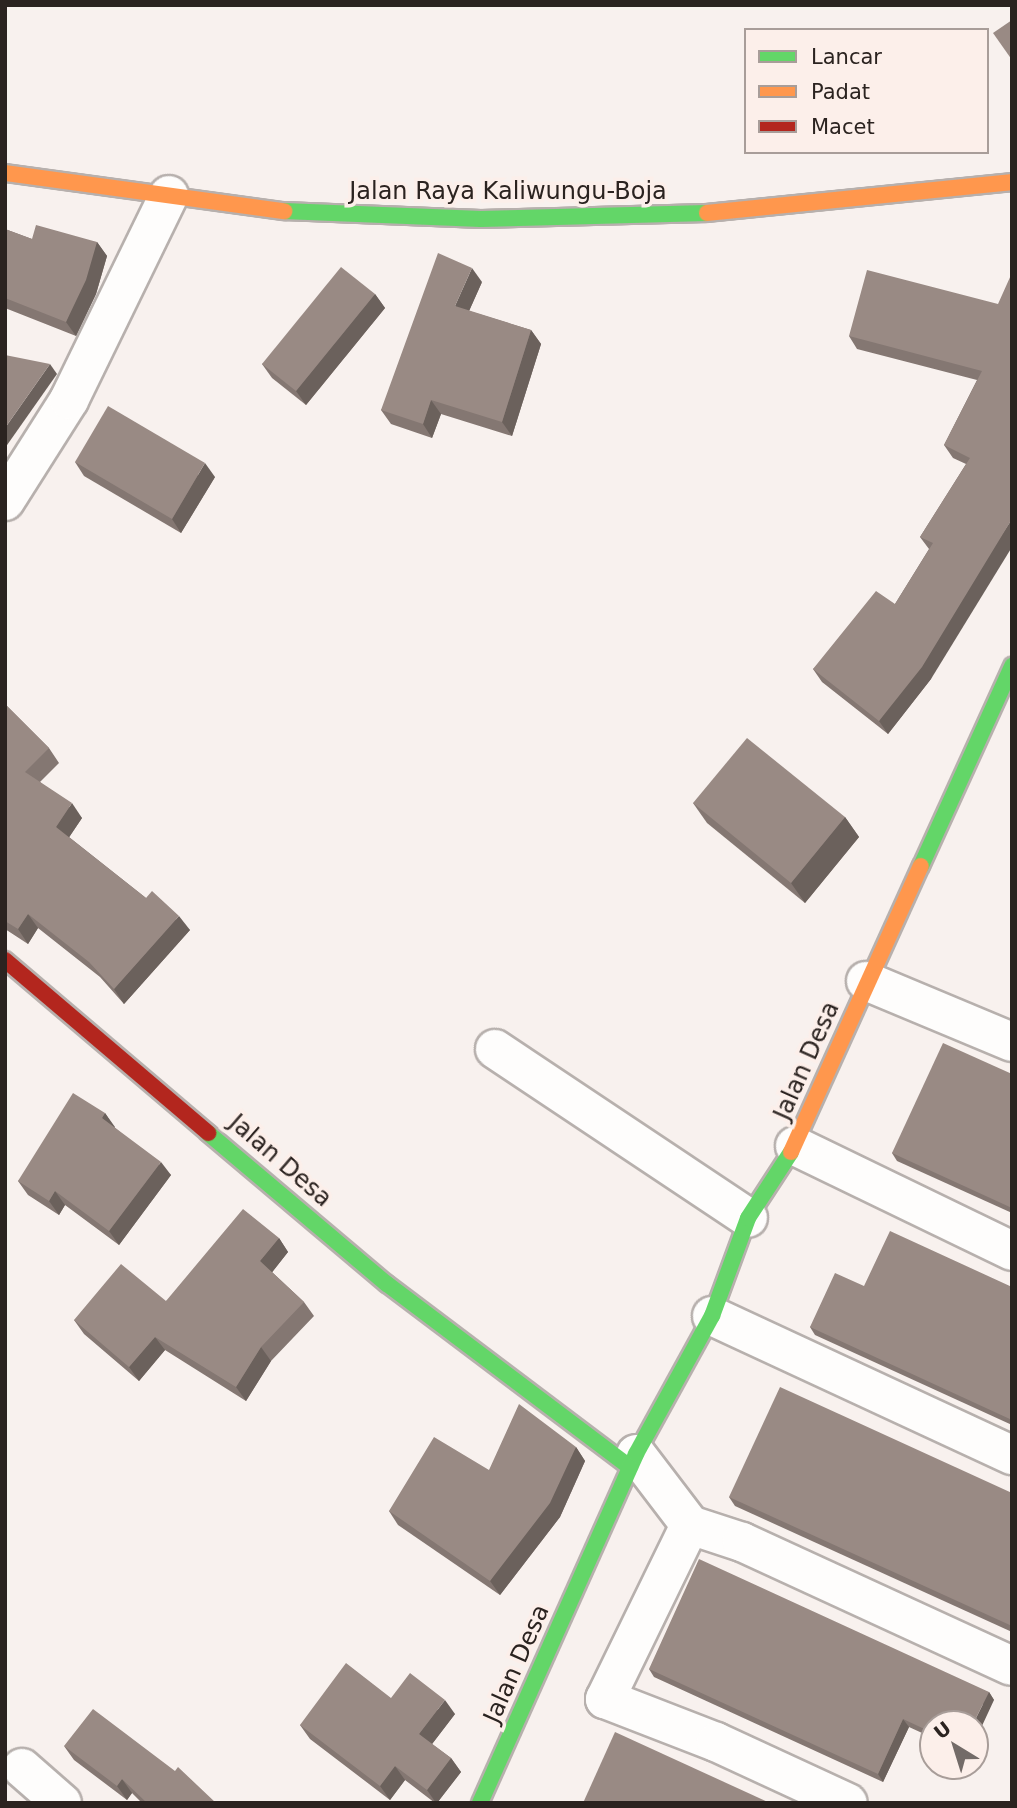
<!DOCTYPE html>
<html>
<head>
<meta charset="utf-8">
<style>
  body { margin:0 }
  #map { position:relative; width:1017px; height:1808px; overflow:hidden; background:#f8f1ee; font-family:"DejaVu Sans",sans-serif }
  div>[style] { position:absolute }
  .roads { filter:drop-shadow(2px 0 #b7b0ad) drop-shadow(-2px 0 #b7b0ad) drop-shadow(0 2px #b7b0ad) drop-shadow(0 -2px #b7b0ad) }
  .street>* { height:38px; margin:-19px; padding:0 19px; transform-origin:19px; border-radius:19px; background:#fefdfc }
  .fast>* { height:16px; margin:-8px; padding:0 8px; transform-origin:8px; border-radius:8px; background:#63d668 }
  .slow>* { height:16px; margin:-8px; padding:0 8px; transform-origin:8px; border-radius:8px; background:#ff974d }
  .jam>* { height:16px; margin:-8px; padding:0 8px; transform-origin:8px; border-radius:8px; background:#b3261e }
  .wall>* { inset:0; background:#847772 }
  .shaded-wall>* { inset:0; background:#6b615c }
  .building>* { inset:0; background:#998a84 }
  span { translate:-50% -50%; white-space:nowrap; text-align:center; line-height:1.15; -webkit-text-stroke:7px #fcefea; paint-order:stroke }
  .street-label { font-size:24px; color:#2b2320 }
  .frame { position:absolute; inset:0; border:7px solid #2b2320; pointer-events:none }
  .legend { position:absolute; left:744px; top:28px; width:245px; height:126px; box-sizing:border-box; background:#fcefea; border:2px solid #a89d99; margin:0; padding:9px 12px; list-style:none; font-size:21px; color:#2b2320 }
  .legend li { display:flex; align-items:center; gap:14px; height:35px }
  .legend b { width:35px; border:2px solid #a89d99 }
  .north { position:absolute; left:919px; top:1710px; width:70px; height:70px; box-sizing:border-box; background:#fcefea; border:2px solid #a89d99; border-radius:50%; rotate:322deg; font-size:19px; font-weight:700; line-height:28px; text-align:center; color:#2b2320 }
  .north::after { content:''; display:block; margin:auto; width:24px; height:32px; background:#736b68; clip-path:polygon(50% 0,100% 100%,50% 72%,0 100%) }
</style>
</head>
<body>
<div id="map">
  <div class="roads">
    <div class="street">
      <i style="left:5px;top:501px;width:120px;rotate:-57.6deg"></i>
      <i style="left:69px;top:400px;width:228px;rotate:-64deg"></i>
      <i style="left:866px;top:981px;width:158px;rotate:22.7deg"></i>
      <i style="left:495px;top:1049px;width:304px;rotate:33.7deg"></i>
      <i style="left:795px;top:1146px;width:241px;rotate:25.8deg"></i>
      <i style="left:712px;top:1316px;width:331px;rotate:24.9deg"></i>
      <i style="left:636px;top:1454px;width:89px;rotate:52.7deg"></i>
      <i style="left:690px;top:1525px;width:194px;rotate:116deg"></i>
      <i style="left:605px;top:1699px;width:119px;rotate:21.2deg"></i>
      <i style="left:716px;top:1742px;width:145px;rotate:24.8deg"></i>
      <i style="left:690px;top:1525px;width:55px;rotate:18.1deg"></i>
      <i style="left:742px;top:1542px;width:296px;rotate:24.7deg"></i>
      <i style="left:22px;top:1768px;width:53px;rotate:41.2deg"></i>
    </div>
    <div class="fast">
      <i style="left:284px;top:211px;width:197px;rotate:2.3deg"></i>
      <i style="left:481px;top:219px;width:226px;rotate:-1.5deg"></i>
      <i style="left:921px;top:866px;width:220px;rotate:-65.5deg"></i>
      <i style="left:208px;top:1133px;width:234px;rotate:40.2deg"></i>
      <i style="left:387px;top:1284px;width:304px;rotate:37deg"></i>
      <i style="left:480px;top:1803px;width:382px;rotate:-65.9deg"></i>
      <i style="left:636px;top:1454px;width:158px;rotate:-61.2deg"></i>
      <i style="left:712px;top:1316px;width:104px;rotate:-69.8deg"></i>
      <i style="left:748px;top:1218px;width:79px;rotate:-56.9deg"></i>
    </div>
    <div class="slow">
      <i style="left:5px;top:173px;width:282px;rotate:7.8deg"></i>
      <i style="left:707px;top:213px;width:307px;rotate:-5.8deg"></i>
      <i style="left:791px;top:1152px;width:314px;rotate:-65.6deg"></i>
    </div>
    <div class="jam">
      <i style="left:5px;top:960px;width:267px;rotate:40.4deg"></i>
    </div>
  </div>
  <div class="wall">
    <i style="clip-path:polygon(5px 229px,32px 239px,97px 242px,107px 256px,96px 294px,76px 336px,5px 308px)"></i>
    <i style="clip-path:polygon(482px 282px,469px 311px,531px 330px,541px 344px,512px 436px,441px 414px,432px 438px,391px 424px,381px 410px)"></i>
    <i style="clip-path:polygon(375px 294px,385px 308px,306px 405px,272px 378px,262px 364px)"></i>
    <i style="clip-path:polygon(998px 304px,931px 679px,888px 734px,822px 682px,813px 669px,895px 604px,929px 549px,920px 537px,966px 464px,953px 458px,944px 445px,977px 380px,857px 349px,849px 336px)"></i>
    <i style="clip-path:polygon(75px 462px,215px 477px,181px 533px,84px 476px)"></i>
    <i style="clip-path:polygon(5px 704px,49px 748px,59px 763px,40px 782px,82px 818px,69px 837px,146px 898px,190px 930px,124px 1004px,100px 977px,38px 928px,28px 944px,5px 929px)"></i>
    <i style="clip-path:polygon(693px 803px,845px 817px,859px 837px,805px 903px,707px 823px)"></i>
    <i style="clip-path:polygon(1012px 1074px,1012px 1213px,897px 1161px,892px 1153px)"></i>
    <i style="clip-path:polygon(105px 1113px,114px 1127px,171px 1175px,119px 1245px,65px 1205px,59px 1215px,28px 1195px,18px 1181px)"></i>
    <i style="clip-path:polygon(279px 1238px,288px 1252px,272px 1272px,304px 1302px,314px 1316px,271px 1361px,246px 1401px,165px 1350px,139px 1381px,84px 1334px,74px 1320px,166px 1301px)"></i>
    <i style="clip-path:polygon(864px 1286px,1012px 1287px,1012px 1425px,815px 1335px,810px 1327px)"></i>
    <i style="clip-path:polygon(576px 1447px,585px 1461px,560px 1517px,500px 1595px,398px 1525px,389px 1511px,489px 1470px)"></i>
    <i style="clip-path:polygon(1012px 1493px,1012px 1632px,735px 1506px,729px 1497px)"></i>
    <i style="clip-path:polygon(649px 1669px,989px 1692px,994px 1700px,933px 1724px,933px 1738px,909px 1727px,883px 1782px,654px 1677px)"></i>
    <i style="clip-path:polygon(391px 1698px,455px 1714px,432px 1744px,451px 1758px,461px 1772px,437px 1803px,435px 1803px,405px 1780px,390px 1800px,310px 1739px,300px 1725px)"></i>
    <i style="clip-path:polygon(64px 1746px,216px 1803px,142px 1803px,132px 1793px,127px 1800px,74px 1760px)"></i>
  </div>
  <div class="shaded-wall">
    <i style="clip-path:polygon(97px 242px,107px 256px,96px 294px,76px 336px,66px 322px)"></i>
    <i style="clip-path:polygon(472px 268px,482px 282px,465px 320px,455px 306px)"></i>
    <i style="clip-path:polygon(375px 294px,385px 308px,306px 405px,296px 391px)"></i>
    <i style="clip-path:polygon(531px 330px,541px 344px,512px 436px,502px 422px)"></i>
    <i style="clip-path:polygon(50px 364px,57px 374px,5px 448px,5px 428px)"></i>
    <i style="clip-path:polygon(431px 400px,441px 414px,432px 438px,423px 424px)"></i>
    <i style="clip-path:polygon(205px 463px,215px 477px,181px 533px,172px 519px)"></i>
    <i style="clip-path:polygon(1012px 519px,1012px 547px,931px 679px,888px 734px,879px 721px)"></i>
    <i style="clip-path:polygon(72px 803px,82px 818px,66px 842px,56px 827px)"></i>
    <i style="clip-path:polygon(845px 817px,859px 837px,805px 903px,791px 883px)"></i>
    <i style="clip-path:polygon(28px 914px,38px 928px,28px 944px,18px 929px)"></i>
    <i style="clip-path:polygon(179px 916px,190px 930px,124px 1004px,114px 989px)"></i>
    <i style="clip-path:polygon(105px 1113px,115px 1127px,111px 1132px,102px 1118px)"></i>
    <i style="clip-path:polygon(161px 1162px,171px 1175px,119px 1245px,109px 1231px)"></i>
    <i style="clip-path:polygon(55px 1191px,65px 1205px,59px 1215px,49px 1201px)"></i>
    <i style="clip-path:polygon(279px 1238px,288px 1252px,270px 1275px,260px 1261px)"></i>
    <i style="clip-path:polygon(155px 1337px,165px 1350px,139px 1381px,129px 1367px)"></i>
    <i style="clip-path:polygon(261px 1347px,271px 1361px,246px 1401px,236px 1387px)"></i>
    <i style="clip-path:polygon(576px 1447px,585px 1461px,560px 1517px,500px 1595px,490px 1581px)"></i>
    <i style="clip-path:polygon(989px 1692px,994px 1700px,975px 1741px,975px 1724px,973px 1724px)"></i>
    <i style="clip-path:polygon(445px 1700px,455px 1714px,429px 1748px,419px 1734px)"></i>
    <i style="clip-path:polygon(903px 1719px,909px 1727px,883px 1782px,878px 1774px)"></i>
    <i style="clip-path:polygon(451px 1758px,461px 1772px,437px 1803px,436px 1803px,427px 1790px)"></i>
    <i style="clip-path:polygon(395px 1766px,405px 1780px,390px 1800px,380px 1786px)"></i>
    <i style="clip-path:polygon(122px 1779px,132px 1793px,127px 1800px,117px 1786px)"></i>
  </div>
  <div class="building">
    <i style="clip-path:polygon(1012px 20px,1012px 60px,993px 33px)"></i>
    <i style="clip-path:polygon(36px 225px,97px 242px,86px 280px,66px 322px,5px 298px,5px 229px,32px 239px)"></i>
    <i style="clip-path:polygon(438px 253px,472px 268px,455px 306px,531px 330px,502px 422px,431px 400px,423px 424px,381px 410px)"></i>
    <i style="clip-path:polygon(341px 267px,375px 294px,296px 391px,262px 364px)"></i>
    <i style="clip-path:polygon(867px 270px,998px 304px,1011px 275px,1012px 276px,1012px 519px,922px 667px,879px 721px,813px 669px,876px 591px,895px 604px,933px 543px,920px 537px,970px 458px,944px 445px,982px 371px,849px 336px)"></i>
    <i style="clip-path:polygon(5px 355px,50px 364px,5px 428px)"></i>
    <i style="clip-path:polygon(108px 406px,205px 463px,172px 519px,75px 462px)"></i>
    <i style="clip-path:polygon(5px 704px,49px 748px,25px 772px,72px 803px,56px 827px,146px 898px,152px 891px,179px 916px,114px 989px,89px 962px,28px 914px,18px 929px,5px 921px)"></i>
    <i style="clip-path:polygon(747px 738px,845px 817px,791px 883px,693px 803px)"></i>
    <i style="clip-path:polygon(943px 1043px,1012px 1074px,1012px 1208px,892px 1153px)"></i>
    <i style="clip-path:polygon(73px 1093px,105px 1113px,102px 1118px,161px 1162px,109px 1231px,55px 1191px,49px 1201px,18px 1181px)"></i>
    <i style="clip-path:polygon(243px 1209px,279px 1238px,260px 1261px,304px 1302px,261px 1347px,236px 1387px,155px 1337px,129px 1367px,74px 1320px,121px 1264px,166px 1301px)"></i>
    <i style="clip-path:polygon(890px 1231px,1012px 1287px,1012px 1420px,810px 1327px,835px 1273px,864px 1286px)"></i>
    <i style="clip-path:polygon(780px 1387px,1012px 1493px,1012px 1626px,729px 1497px)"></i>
    <i style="clip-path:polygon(519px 1404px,576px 1447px,550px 1503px,490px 1581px,389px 1511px,434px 1437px,489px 1470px)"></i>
    <i style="clip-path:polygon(699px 1559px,989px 1692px,973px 1724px,933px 1724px,933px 1733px,903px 1719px,878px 1774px,649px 1669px)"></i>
    <i style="clip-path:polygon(346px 1663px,391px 1698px,410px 1673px,445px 1700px,419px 1734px,451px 1758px,427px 1790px,395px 1766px,380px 1786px,300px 1725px)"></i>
    <i style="clip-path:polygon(93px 1709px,175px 1771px,178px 1767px,216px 1803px,147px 1803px,122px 1779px,117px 1786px,64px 1746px)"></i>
    <i style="clip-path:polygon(615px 1732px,770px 1803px,583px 1803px)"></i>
  </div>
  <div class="street-label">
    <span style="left:508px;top:192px">Jalan Raya Kaliwungu-Boja</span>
    <span style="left:807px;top:1061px;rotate:-66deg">Jalan Desa</span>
    <span style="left:280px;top:1161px;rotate:41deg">Jalan Desa</span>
    <span style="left:517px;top:1664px;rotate:-66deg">Jalan Desa</span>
  </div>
  <div class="frame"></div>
  <ul class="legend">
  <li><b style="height:9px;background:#63d668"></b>Lancar</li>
  <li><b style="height:9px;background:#ff974d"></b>Padat</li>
  <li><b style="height:9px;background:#b3261e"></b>Macet</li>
  </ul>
  <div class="north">U</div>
</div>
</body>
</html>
